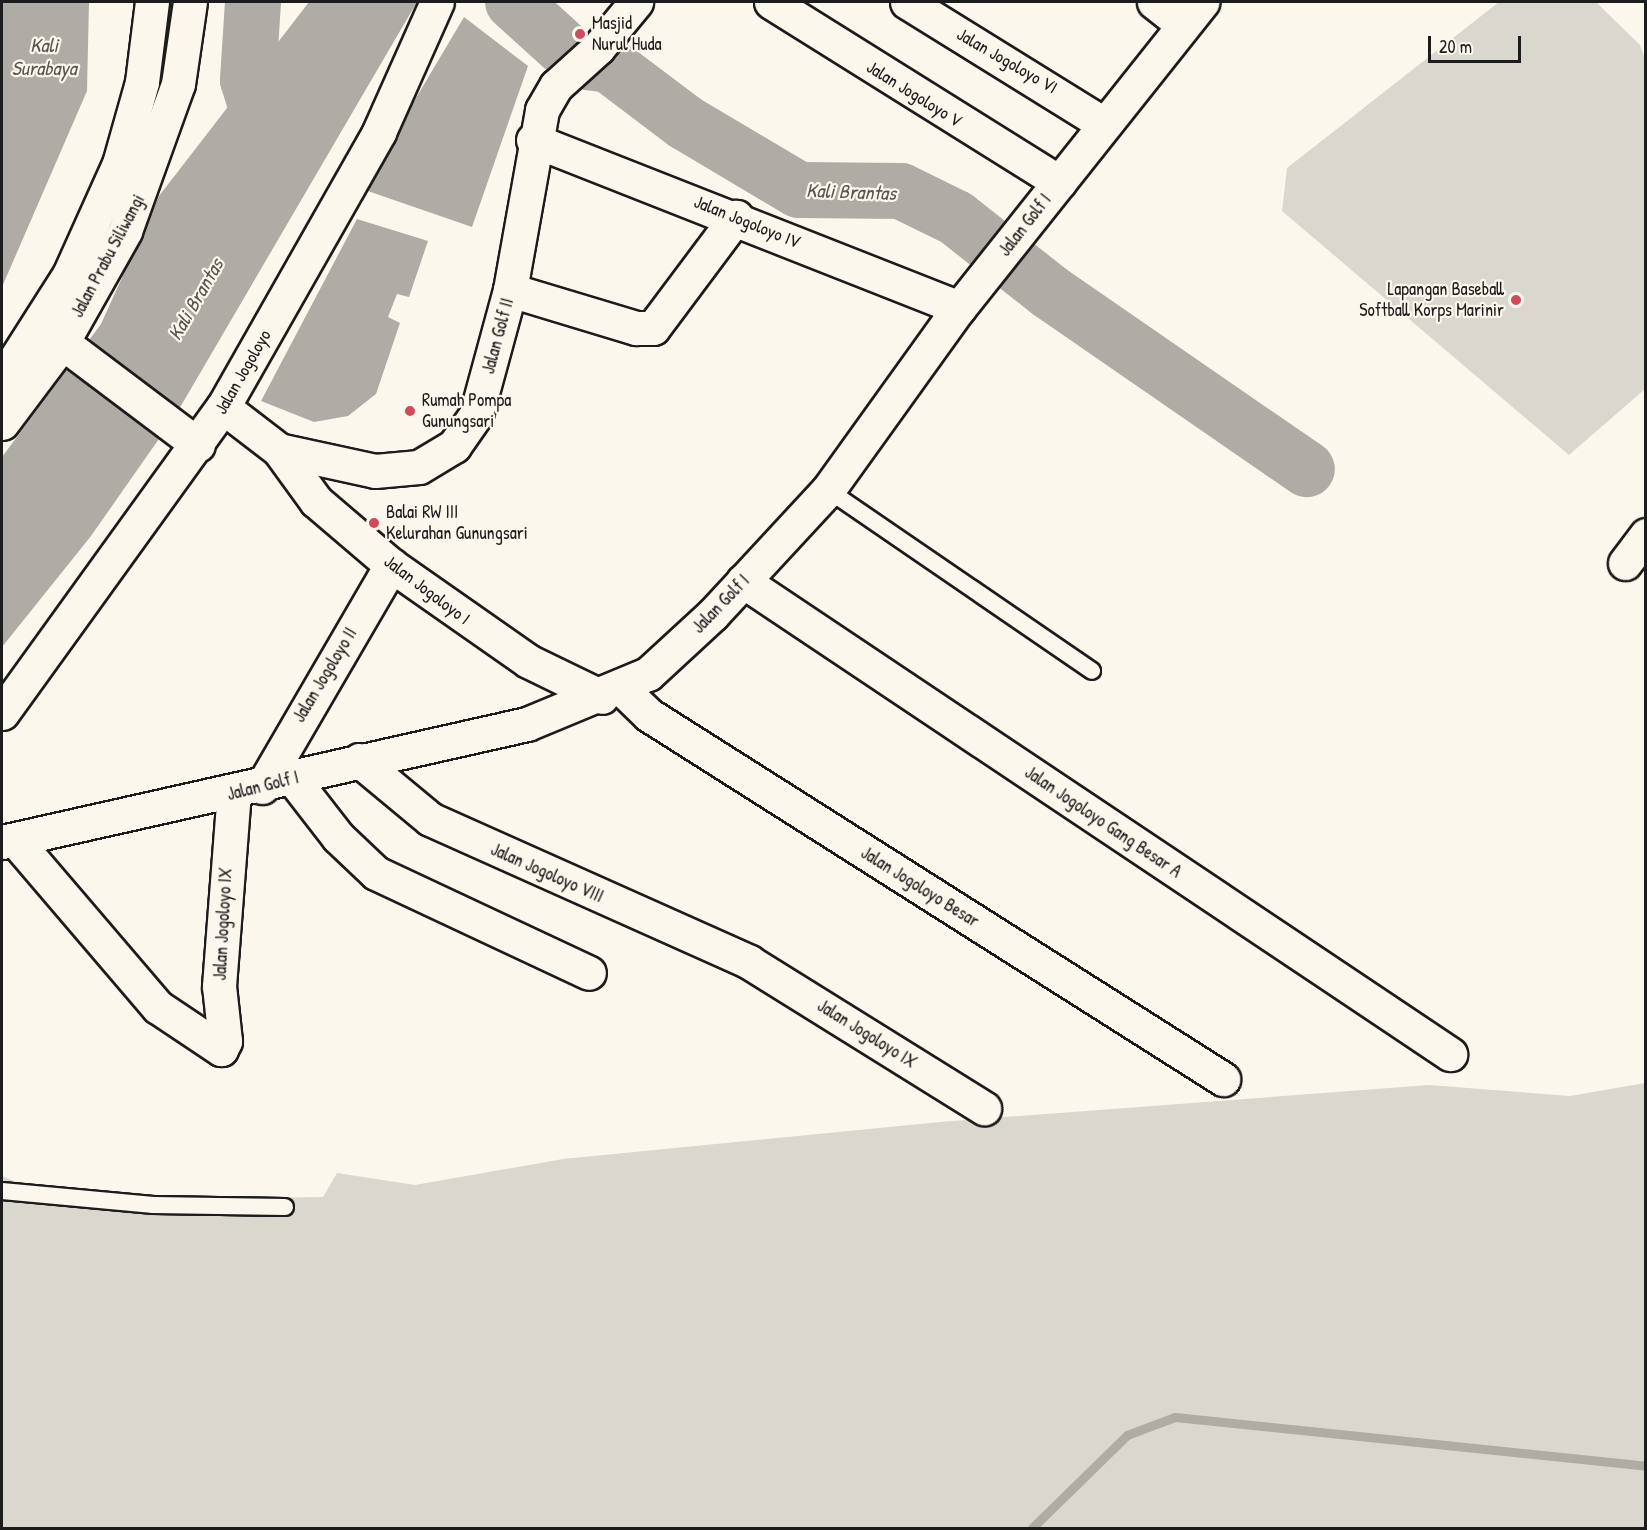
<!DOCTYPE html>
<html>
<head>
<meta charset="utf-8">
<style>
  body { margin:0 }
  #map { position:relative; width:1647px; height:1530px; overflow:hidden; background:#fbf7ec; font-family:"Patrick Hand",sans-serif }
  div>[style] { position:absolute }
  .green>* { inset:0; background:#dad7ce }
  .water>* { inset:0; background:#afaca5 }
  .stream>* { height:9px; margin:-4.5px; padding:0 4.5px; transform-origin:4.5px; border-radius:4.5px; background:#afaca5 }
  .river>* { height:56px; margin:-28px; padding:0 28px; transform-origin:28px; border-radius:28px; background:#afaca5 }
  .roads { filter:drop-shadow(2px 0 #1c1c1c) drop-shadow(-2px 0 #1c1c1c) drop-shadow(0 2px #1c1c1c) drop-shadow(0 -2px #1c1c1c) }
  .service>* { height:16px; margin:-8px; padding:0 8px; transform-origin:8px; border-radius:8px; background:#fbf7ec }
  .minor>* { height:33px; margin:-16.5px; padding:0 16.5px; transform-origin:16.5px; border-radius:16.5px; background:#fbf7ec }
  .secondary>* { height:33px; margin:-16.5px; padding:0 16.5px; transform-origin:16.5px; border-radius:16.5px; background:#fbf7ec }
  .primary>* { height:33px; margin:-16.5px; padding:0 16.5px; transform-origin:16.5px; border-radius:16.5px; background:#fbf7ec }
  .dots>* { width:16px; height:16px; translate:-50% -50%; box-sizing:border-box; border:3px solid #fbf7ec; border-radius:50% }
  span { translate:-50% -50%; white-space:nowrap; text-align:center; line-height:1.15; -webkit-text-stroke:4.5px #fbf7ec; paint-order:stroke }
  .poi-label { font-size:18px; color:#1c1c1c }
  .left { translate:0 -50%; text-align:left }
  .right { translate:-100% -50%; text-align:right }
  .street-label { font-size:18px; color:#1c1c1c }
  .water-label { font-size:20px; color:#575653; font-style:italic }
  .frame { position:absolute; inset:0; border:3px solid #1c1c1c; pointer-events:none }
  .scale { position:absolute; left:1428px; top:36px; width:93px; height:27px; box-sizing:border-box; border:3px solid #1c1c1c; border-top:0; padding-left:8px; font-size:18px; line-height:21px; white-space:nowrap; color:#1c1c1c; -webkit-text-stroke:4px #fbf7ec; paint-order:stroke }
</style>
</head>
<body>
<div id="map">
  <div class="green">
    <i style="clip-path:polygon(1499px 2px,1596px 2px,1640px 45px,1645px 59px,1645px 389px,1569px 455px,1282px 211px,1287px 168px)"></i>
    <i style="clip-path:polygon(1645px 1083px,1645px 1528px,2px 1528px,2px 1176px,37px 1191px,116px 1200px,323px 1197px,337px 1173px,415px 1185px,563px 1159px,940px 1122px,1429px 1085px,1570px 1096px)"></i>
  </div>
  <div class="water">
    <i style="clip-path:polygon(2px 2px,89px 2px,87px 91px,2px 287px)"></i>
    <i style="clip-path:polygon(309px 2px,417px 2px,175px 416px,91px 536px,2px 647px,2px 457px,101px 324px,159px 196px)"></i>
    <i style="clip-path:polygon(464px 17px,528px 66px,472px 227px,362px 189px)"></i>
    <i style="clip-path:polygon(357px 219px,428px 241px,409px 297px,397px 294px,388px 317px,400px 323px,376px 394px,348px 416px,314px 422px,261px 401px)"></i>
  </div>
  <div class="stream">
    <i style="left:1032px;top:1528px;width:133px;rotate:-44.4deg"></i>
    <i style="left:1127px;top:1435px;width:51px;rotate:-20.6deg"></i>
    <i style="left:1175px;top:1417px;width:474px;rotate:5.9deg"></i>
  </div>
  <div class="river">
    <i style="left:253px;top:2px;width:78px;rotate:93.7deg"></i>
    <i style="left:248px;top:80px;width:77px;rotate:72.7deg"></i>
    <i style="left:513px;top:2px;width:88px;rotate:42.2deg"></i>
    <i style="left:578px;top:61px;width:31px;rotate:7deg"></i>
    <i style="left:609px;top:65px;width:96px;rotate:37deg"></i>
    <i style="left:686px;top:123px;width:131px;rotate:30.7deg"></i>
    <i style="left:799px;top:190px;width:102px;rotate:0.6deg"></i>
    <i style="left:901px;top:191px;width:61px;rotate:26.1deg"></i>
    <i style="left:956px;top:218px;width:120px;rotate:38.2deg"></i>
    <i style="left:1050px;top:292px;width:312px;rotate:34.6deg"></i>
  </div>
  <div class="roads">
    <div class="service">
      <i style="left:828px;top:490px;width:320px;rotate:34.4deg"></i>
      <i style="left:2px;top:1191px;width:152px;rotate:5.3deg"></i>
      <i style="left:153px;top:1205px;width:132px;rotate:0.9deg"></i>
    </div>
    <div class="minor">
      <i style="left:771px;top:2px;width:340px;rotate:32deg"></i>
      <i style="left:907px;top:2px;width:232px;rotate:31.8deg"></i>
      <i style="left:1154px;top:2px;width:37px;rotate:38deg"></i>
      <i style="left:533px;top:140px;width:458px;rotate:21.5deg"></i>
      <i style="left:510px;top:290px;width:132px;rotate:16.8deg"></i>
      <i style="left:636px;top:328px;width:17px"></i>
      <i style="left:653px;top:328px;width:139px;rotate:-53.2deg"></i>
      <i style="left:39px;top:325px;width:199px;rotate:37deg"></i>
      <i style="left:223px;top:407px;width:71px;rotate:37.5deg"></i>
      <i style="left:279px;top:450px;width:98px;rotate:12.3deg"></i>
      <i style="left:375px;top:471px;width:44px;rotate:-5.2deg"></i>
      <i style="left:419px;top:467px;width:41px;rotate:-31deg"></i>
      <i style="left:454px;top:446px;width:38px;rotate:-55deg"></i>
      <i style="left:476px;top:415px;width:130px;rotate:-74.8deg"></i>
      <i style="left:510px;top:290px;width:183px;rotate:-79.9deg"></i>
      <i style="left:542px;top:110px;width:28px;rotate:-60deg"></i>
      <i style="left:556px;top:86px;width:57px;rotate:-42.1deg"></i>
      <i style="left:598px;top:48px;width:60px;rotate:-50.4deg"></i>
      <i style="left:279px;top:450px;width:63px;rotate:54deg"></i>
      <i style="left:316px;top:501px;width:99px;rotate:40.5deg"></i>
      <i style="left:391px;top:565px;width:167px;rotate:35deg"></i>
      <i style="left:528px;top:661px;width:82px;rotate:25.9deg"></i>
      <i style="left:1625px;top:563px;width:35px;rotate:-53deg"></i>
      <i style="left:743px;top:581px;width:851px;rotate:33.78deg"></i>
      <i style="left:622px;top:689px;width:37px;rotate:44deg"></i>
      <i style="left:649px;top:715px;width:680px;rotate:32.38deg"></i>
      <i style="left:2px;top:713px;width:377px;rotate:-54.2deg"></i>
      <i style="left:223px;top:407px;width:316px;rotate:-60.4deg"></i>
      <i style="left:379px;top:132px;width:142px;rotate:-66deg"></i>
      <i style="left:359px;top:760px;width:92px;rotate:39.7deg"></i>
      <i style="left:430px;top:819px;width:350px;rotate:24.1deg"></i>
      <i style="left:749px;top:962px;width:277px;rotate:31.9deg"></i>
      <i style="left:293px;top:779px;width:73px;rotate:52.2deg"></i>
      <i style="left:338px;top:837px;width:52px;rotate:43.5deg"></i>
      <i style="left:376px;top:873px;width:235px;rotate:25.1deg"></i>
      <i style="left:262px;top:787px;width:257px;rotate:-59.8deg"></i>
      <i style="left:16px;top:841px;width:218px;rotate:49.5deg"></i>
      <i style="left:158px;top:1007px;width:76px;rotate:33.7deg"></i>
      <i style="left:221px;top:1049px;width:9px;rotate:-63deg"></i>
      <i style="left:225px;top:1041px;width:55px;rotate:-96.2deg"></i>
      <i style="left:219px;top:986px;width:194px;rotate:-85.6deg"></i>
    </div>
    <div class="secondary">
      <i style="left:2px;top:842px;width:538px;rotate:-12.67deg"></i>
      <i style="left:527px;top:724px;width:131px;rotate:-22.5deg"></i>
      <i style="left:648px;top:674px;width:88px;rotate:-42.7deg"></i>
      <i style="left:713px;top:614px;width:169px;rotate:-47.2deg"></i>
      <i style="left:828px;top:490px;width:224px;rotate:-54.3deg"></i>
      <i style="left:959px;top:308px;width:391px;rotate:-51.5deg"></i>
    </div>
    <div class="primary">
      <i style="left:2px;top:380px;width:125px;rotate:-57.5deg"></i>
      <i style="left:69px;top:275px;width:122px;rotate:-65.8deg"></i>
      <i style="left:119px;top:164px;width:85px;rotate:-74.3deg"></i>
      <i style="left:142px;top:82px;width:81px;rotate:-82.9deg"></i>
      <i style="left:2px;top:423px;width:100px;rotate:-53.1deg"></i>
      <i style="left:62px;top:343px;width:129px;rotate:-60.6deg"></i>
      <i style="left:125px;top:231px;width:156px;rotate:-70.2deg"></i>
      <i style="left:178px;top:84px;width:83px;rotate:-81.7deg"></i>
    </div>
  </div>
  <div class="dots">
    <i style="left:580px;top:34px;background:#d1495b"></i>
    <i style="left:1516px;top:300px;background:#d1495b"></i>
    <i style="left:410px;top:411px;background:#d1495b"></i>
    <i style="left:374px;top:523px;background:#d1495b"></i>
  </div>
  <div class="poi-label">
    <span class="left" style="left:592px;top:34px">Masjid<br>Nurul Huda</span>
    <span class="right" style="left:1504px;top:300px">Lapangan Baseball<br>Softball Korps Marinir</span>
    <span class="left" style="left:422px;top:411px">Rumah Pompa<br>Gunungsari</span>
    <span class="left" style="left:386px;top:523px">Balai RW III<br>Kelurahan Gunungsari</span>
  </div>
  <div class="street-label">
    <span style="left:1007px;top:61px;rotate:30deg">Jalan Jogoloyo VI</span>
    <span style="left:914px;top:94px;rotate:32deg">Jalan Jogoloyo V</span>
    <span style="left:747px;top:222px;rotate:22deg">Jalan Jogoloyo IV</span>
    <span style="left:1025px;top:225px;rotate:-52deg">Jalan Golf I</span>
    <span style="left:108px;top:256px;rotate:-62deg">Jalan Prabu Siliwangi</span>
    <span style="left:498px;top:336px;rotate:-75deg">Jalan Golf II</span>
    <span style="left:243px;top:372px;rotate:-60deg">Jalan Jogoloyo</span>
    <span style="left:427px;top:590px;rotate:37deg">Jalan Jogoloyo I</span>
    <span style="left:721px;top:604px;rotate:-46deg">Jalan Golf I</span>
    <span style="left:325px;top:675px;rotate:-59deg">Jalan Jogoloyo II</span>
    <span style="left:263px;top:786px;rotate:-14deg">Jalan Golf I</span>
    <span style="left:1103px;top:822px;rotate:34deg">Jalan Jogoloyo Gang Besar A</span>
    <span style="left:547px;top:873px;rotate:24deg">Jalan Jogoloyo VIII</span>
    <span style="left:920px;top:887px;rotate:32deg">Jalan Jogoloyo Besar</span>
    <span style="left:223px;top:924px;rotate:-87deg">Jalan Jogoloyo IX</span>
    <span style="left:867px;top:1034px;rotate:32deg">Jalan Jogoloyo IX</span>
  </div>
  <div class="water-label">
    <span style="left:44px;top:56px">Kali<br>Surabaya</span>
    <span style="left:851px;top:191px;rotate:2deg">Kali Brantas</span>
    <span style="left:195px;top:299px;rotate:-60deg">Kali Brantas</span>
  </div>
  <div class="frame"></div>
  <div class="scale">20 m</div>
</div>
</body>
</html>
